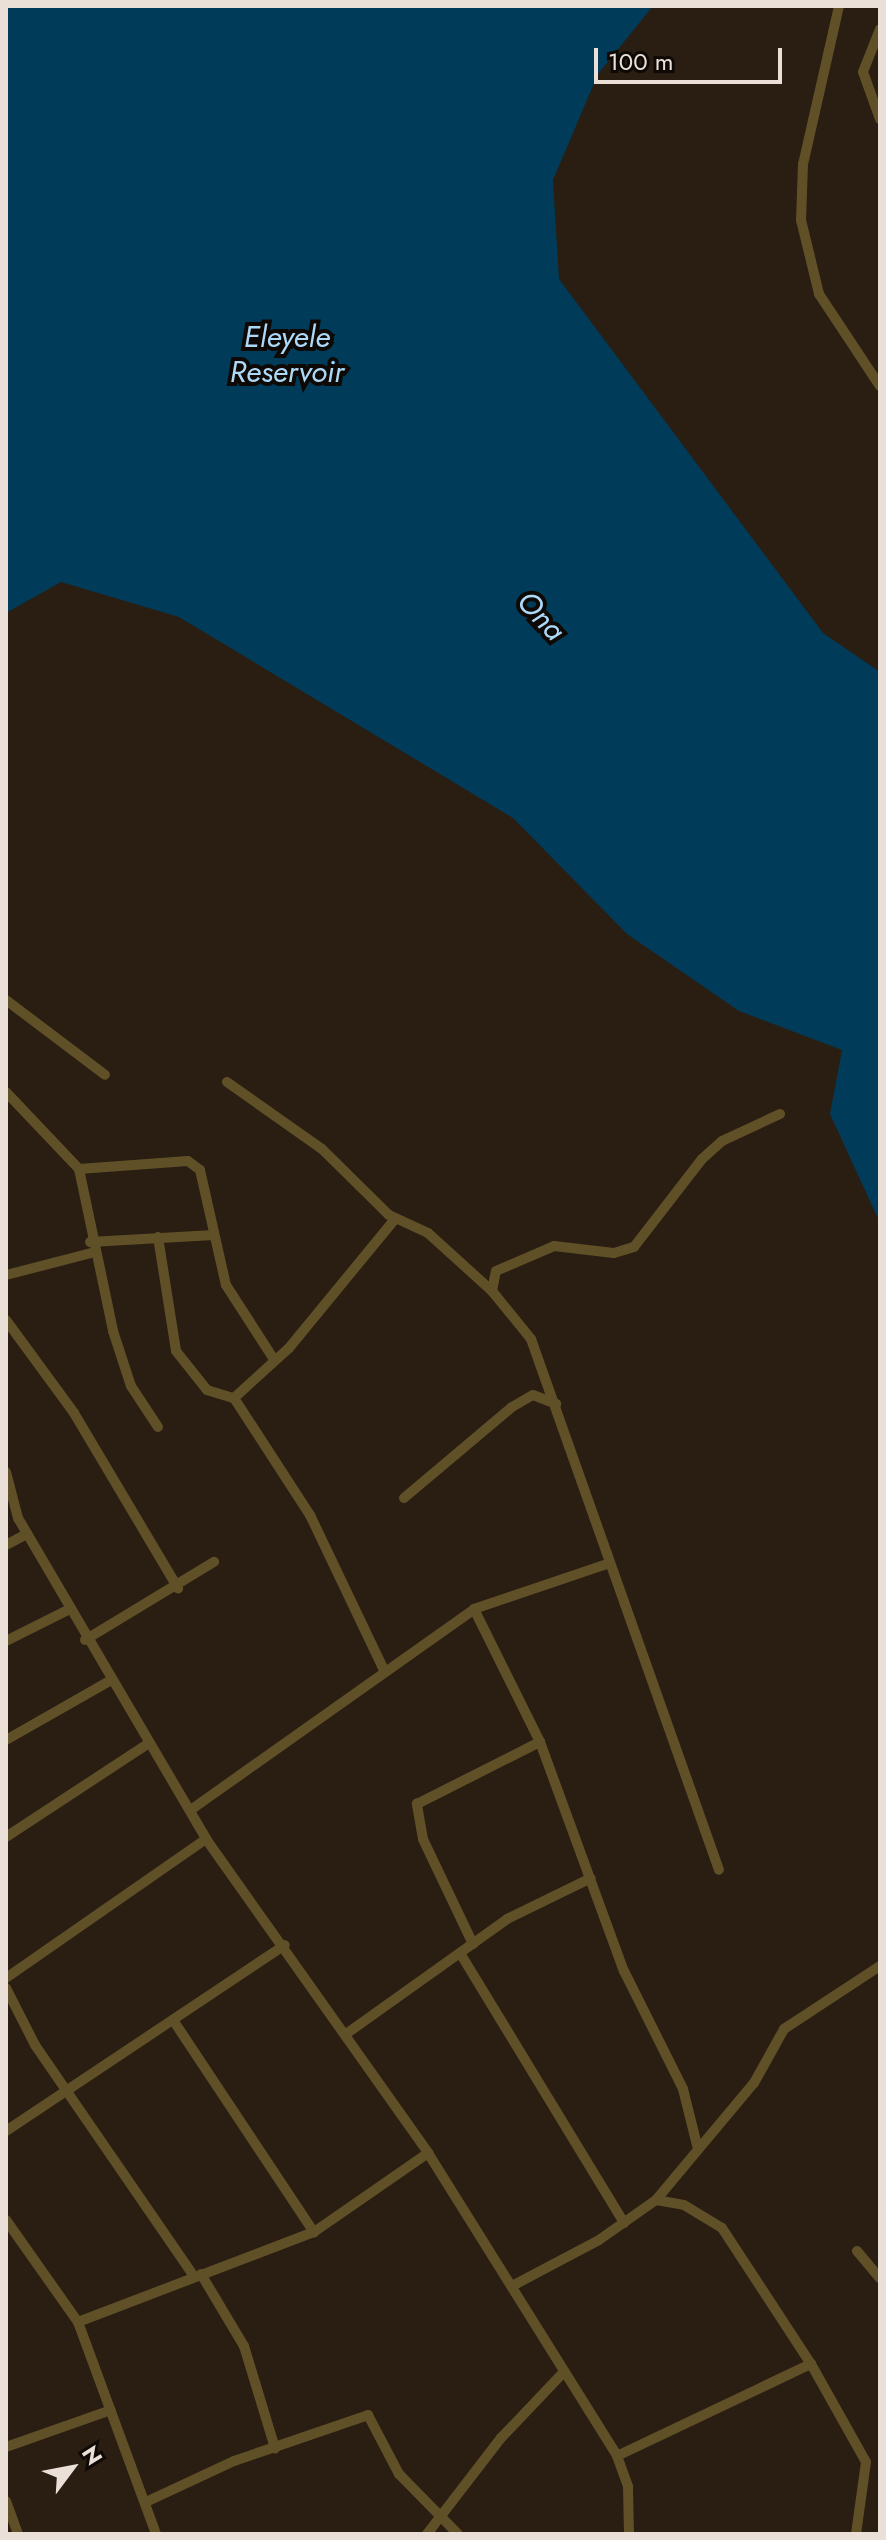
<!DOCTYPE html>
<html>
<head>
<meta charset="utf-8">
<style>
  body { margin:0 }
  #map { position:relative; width:886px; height:2540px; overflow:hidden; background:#2a1d11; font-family:Jost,sans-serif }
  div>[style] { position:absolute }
  .water>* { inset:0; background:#003c59 }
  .minor>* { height:10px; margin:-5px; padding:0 5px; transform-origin:5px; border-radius:5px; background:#5f5028 }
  span { translate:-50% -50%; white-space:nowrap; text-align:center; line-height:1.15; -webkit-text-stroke:8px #0e0905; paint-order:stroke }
  .water-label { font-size:30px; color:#add9f8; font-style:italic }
  .frame { position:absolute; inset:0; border:8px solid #eae0d8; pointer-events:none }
  .north { position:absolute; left:32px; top:2428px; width:80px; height:80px; -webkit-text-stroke:6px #0e0905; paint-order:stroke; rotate:58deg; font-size:22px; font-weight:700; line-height:32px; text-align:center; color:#eae0d8 }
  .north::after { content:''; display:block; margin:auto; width:28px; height:36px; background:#eae0d8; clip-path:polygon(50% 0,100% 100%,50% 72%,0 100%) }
  .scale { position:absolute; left:594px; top:48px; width:188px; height:36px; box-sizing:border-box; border:4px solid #eae0d8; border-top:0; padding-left:10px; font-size:24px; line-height:28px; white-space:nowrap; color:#eae0d8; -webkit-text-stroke:6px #0e0905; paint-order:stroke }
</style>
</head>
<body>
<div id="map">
  <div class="water">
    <i style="clip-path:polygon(6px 6px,653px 6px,598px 74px,553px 180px,559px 279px,823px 633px,880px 672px,880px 1223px,830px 1114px,842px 1050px,739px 1011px,627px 934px,513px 818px,179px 617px,61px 582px,6px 613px)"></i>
  </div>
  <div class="minor">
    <i style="left:839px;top:6px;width:162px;rotate:102.8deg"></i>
    <i style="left:803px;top:164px;width:56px;rotate:92deg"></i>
    <i style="left:801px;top:220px;width:76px;rotate:76.3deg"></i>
    <i style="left:819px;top:294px;width:110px;rotate:56.5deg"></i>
    <i style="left:880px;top:29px;width:46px;rotate:111.6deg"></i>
    <i style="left:863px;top:72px;width:50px;rotate:70.1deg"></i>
    <i style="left:6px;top:1000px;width:124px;rotate:37.1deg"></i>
    <i style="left:227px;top:1082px;width:116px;rotate:35.2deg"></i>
    <i style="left:322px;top:1149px;width:94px;rotate:44.6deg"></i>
    <i style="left:389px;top:1215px;width:43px;rotate:24.8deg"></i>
    <i style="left:428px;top:1233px;width:86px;rotate:42.2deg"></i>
    <i style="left:492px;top:1291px;width:62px;rotate:50.9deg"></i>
    <i style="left:531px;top:1339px;width:563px;rotate:70.5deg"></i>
    <i style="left:6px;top:1092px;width:106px;rotate:46.5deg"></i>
    <i style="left:79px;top:1169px;width:109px;rotate:-4.2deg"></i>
    <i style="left:188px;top:1161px;width:15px;rotate:37deg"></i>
    <i style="left:200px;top:1170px;width:118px;rotate:77.3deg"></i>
    <i style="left:226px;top:1285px;width:90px;rotate:57.2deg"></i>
    <i style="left:79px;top:1169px;width:166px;rotate:78.1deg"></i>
    <i style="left:113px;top:1331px;width:58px;rotate:71.9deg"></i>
    <i style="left:131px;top:1386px;width:49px;rotate:56.6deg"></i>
    <i style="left:158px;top:1237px;width:115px;rotate:81deg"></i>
    <i style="left:176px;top:1351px;width:50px;rotate:51.5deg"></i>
    <i style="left:207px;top:1390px;width:28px;rotate:17deg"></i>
    <i style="left:234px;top:1398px;width:74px;rotate:-42.3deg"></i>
    <i style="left:289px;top:1348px;width:167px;rotate:-50.6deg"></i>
    <i style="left:90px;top:1242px;width:124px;rotate:-3.2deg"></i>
    <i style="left:6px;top:1275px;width:88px;rotate:-14.5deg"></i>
    <i style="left:492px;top:1291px;width:20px;rotate:-79deg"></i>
    <i style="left:496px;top:1271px;width:63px;rotate:-23.3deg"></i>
    <i style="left:554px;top:1246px;width:60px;rotate:6.7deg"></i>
    <i style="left:614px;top:1253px;width:21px;rotate:-17deg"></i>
    <i style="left:634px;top:1247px;width:111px;rotate:-52.3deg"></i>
    <i style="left:702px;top:1159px;width:27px;rotate:-42deg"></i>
    <i style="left:722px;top:1141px;width:64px;rotate:-25deg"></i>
    <i style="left:6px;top:1320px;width:115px;rotate:53.8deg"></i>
    <i style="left:74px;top:1413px;width:204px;rotate:59.3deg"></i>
    <i style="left:234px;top:1398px;width:140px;rotate:57deg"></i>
    <i style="left:310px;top:1515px;width:172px;rotate:64.5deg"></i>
    <i style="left:6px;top:1472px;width:48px;rotate:75.4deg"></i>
    <i style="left:18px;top:1518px;width:372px;rotate:59.6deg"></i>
    <i style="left:206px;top:1839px;width:385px;rotate:54.7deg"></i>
    <i style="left:428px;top:2153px;width:357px;rotate:58deg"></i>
    <i style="left:617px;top:2456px;width:33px;rotate:70deg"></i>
    <i style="left:628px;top:2487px;width:47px;rotate:88.8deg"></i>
    <i style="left:404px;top:1498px;width:141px;rotate:-40.1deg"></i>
    <i style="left:512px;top:1407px;width:24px;rotate:-30deg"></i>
    <i style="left:533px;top:1395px;width:25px;rotate:21deg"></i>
    <i style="left:6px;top:1545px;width:24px;rotate:-28deg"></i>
    <i style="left:474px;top:1609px;width:148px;rotate:63.6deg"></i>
    <i style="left:540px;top:1742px;width:244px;rotate:69.9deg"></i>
    <i style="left:624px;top:1971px;width:132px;rotate:63.4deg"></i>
    <i style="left:683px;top:2089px;width:58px;rotate:76deg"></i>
    <i style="left:85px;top:1640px;width:151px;rotate:-31.2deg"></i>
    <i style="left:6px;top:1641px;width:72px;rotate:-26.6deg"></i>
    <i style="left:6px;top:1740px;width:121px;rotate:-29.7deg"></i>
    <i style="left:192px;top:1809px;width:346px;rotate:-35.3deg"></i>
    <i style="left:474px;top:1609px;width:140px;rotate:-18.7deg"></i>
    <i style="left:6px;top:1837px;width:171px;rotate:-33.3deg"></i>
    <i style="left:473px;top:1944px;width:116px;rotate:-115.5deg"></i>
    <i style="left:423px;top:1839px;width:36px;rotate:-100deg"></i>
    <i style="left:417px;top:1804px;width:138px;rotate:-26.8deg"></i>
    <i style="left:460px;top:1953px;width:316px;rotate:58.7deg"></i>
    <i style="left:6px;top:1978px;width:244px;rotate:-34.8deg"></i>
    <i style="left:6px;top:1988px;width:64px;rotate:63deg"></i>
    <i style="left:35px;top:2045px;width:280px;rotate:55.5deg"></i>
    <i style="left:173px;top:2020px;width:255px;rotate:56.4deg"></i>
    <i style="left:346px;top:2034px;width:198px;rotate:-35.5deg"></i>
    <i style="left:507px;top:1919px;width:93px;rotate:-26deg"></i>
    <i style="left:6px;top:2131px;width:335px;rotate:-33.7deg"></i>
    <i style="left:656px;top:2200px;width:28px;rotate:10deg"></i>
    <i style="left:684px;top:2205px;width:44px;rotate:31.2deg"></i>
    <i style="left:722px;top:2228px;width:163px;rotate:56.8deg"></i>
    <i style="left:811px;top:2364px;width:112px;rotate:60.7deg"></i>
    <i style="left:866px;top:2462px;width:73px;rotate:97.9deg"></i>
    <i style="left:6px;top:2220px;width:125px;rotate:54.8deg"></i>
    <i style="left:78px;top:2322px;width:226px;rotate:69.8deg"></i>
    <i style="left:857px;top:2251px;width:35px;rotate:50deg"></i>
    <i style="left:201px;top:2274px;width:84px;rotate:59.2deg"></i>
    <i style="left:244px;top:2346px;width:107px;rotate:73.1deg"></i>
    <i style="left:514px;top:2285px;width:96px;rotate:-27.9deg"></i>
    <i style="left:599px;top:2240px;width:70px;rotate:-35.1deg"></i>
    <i style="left:656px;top:2200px;width:153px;rotate:-50.1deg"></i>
    <i style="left:754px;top:2083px;width:62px;rotate:-60.9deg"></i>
    <i style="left:784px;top:2029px;width:115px;rotate:-33.3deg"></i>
    <i style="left:78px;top:2322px;width:253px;rotate:-20.9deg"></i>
    <i style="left:314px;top:2232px;width:139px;rotate:-34.7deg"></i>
    <i style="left:6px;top:2447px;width:111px;rotate:-19.4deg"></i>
    <i style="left:617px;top:2456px;width:215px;rotate:-25.4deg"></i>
    <i style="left:6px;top:2501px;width:35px;rotate:70deg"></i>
    <i style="left:146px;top:2502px;width:97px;rotate:-25deg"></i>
    <i style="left:234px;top:2461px;width:142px;rotate:-18.9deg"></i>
    <i style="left:368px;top:2415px;width:67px;rotate:62.3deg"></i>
    <i style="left:399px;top:2474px;width:84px;rotate:45.5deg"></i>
    <i style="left:427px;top:2534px;width:121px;rotate:-52.4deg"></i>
    <i style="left:501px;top:2438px;width:88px;rotate:-46.4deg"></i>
  </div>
  <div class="water-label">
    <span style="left:287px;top:354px">Eleyele<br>Reservoir</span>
    <span style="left:541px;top:616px;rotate:47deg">Ona</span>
  </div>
  <div class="frame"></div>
  <div class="north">N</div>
  <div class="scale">100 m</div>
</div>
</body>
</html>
